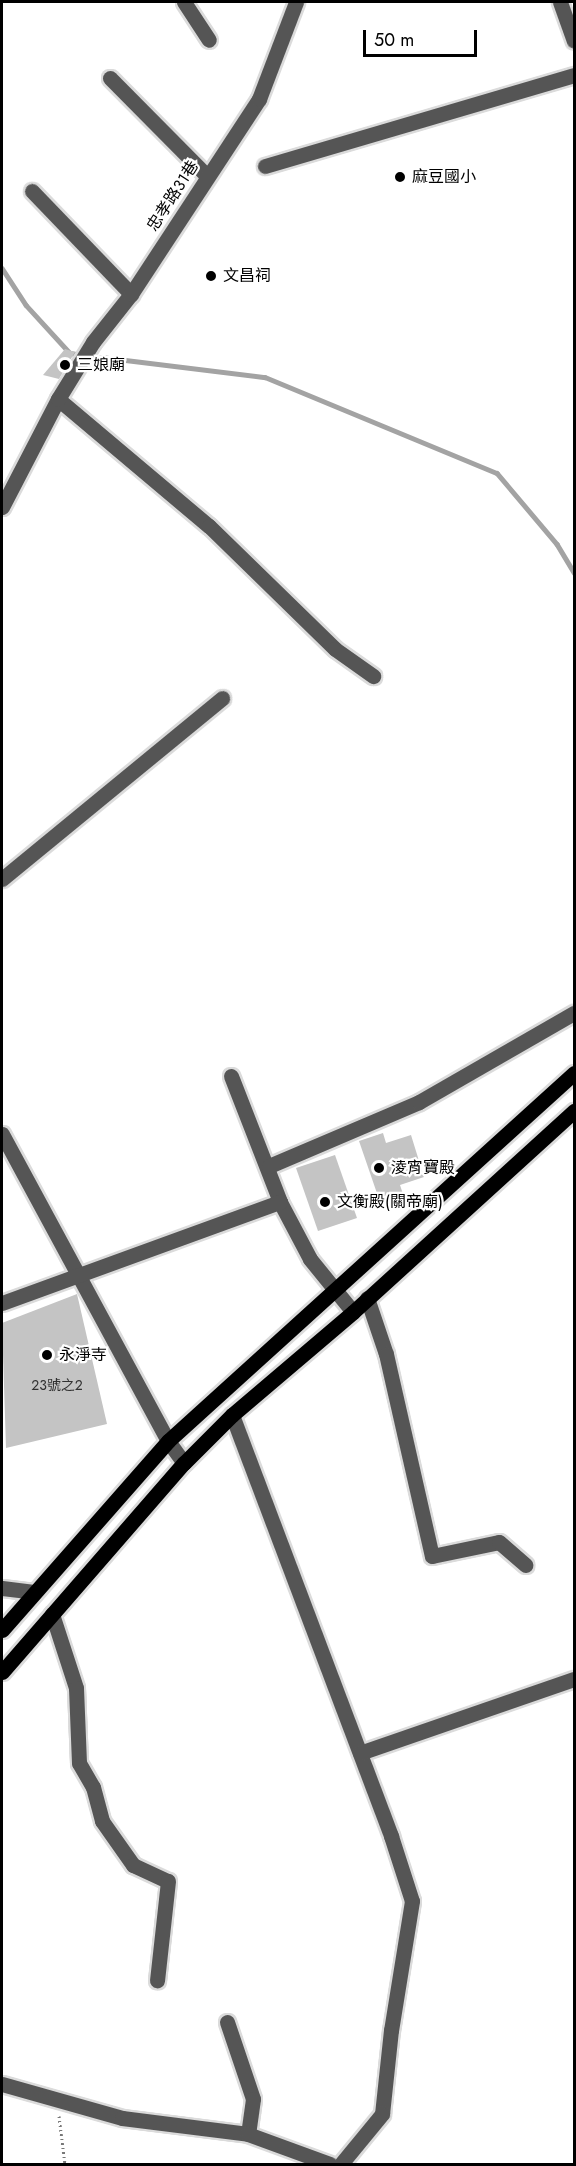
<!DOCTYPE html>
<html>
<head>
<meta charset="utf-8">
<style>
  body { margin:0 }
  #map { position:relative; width:576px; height:2166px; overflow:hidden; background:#fff; font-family:Jost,"Noto Sans TC",sans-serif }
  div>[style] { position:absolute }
  .stream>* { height:4.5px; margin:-2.25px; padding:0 2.25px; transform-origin:2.25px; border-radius:2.25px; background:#a3a3a3 }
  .building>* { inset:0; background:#c4c4c4 }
  .path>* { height:3px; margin-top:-1.5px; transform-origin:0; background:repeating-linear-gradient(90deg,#777 0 1.5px,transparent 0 4.5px) }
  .roads { filter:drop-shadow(2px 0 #dbdbdb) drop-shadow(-2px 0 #dbdbdb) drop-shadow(0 2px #dbdbdb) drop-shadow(0 -2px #dbdbdb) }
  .minor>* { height:15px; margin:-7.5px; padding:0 7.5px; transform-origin:7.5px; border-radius:7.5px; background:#555 }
  .major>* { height:15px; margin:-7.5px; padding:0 7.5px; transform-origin:7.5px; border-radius:7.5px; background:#000 }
  .dots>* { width:16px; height:16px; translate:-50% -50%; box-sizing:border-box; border:3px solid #fff; border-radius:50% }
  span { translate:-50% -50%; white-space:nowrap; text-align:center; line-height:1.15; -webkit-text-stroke:4.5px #fff; paint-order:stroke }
  .number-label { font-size:14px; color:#313131 }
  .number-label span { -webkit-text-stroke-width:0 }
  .poi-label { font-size:16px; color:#000 }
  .left { translate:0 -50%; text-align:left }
  .street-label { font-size:16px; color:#000 }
  .frame { position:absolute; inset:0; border:3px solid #000; pointer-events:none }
  .scale { position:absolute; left:363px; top:30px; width:114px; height:27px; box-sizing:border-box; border:3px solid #000; border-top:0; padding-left:8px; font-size:18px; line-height:21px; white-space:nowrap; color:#000; -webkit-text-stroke:4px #fff; paint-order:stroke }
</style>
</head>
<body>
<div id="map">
  <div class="stream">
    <i style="left:2px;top:268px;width:44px;rotate:57deg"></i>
    <i style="left:26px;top:305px;width:65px;rotate:47.5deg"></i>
    <i style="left:70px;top:353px;width:12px;rotate:9deg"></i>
    <i style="left:101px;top:357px;width:165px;rotate:7deg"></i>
    <i style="left:265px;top:377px;width:251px;rotate:22.5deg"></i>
    <i style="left:497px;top:473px;width:93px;rotate:49.8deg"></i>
    <i style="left:557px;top:544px;width:33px;rotate:59deg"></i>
  </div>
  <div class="building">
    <i style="clip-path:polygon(65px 349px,75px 352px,59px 379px,43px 375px)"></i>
    <i style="clip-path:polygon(383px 1133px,386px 1143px,411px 1135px,424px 1177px,400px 1185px,404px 1197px,381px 1205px,359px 1141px)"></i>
    <i style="clip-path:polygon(335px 1155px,357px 1218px,318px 1231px,296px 1168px)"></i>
    <i style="clip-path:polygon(77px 1294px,107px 1424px,6px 1448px,2px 1323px)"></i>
  </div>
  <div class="path">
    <i style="left:59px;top:2116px;width:48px;rotate:82.9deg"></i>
  </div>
  <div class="roads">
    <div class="minor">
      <i style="left:184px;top:2px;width:45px;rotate:56.7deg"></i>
      <i style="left:560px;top:2px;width:41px;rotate:70.3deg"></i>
      <i style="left:110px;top:78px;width:138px;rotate:45.3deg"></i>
      <i style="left:265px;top:166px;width:322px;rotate:-16.4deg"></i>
      <i style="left:32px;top:191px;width:143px;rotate:46.1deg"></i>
      <i style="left:58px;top:399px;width:197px;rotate:40.1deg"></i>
      <i style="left:209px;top:526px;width:176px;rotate:44.3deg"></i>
      <i style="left:335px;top:649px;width:47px;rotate:35.4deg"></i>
      <i style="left:2px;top:507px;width:122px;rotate:-62.6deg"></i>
      <i style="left:58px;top:399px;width:67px;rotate:-58.4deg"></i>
      <i style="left:93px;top:342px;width:61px;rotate:-51.6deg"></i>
      <i style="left:131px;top:294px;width:233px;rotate:-56.7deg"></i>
      <i style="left:259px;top:99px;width:104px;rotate:-69.1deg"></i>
      <i style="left:2px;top:879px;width:285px;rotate:-39.4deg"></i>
      <i style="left:231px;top:1076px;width:135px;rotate:68.7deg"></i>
      <i style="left:280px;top:1202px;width:64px;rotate:62.2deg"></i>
      <i style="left:310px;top:1259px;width:68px;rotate:50.9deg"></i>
      <i style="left:2px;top:1134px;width:349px;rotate:61.6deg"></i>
      <i style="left:168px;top:1441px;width:27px;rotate:54deg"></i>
      <i style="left:269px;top:1166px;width:163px;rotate:-23.1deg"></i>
      <i style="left:419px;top:1102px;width:179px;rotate:-29.9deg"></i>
      <i style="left:367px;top:1298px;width:59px;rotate:71.3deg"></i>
      <i style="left:386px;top:1354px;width:207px;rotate:77.2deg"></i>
      <i style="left:432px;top:1556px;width:68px;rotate:-11.8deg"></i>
      <i style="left:499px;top:1542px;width:35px;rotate:41deg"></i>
      <i style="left:2px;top:1303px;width:296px;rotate:-20deg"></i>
      <i style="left:232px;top:1415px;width:450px;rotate:69.3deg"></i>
      <i style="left:391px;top:1836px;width:68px;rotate:72.1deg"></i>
      <i style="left:412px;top:1901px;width:131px;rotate:99.2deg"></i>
      <i style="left:391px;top:2030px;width:84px;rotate:96.1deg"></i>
      <i style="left:382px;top:2114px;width:65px;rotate:129.4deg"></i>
      <i style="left:2px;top:1588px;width:32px;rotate:7deg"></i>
      <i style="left:52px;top:1614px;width:78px;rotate:72deg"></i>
      <i style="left:76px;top:1688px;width:75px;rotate:87.7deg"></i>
      <i style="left:79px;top:1763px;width:28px;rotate:60deg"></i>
      <i style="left:93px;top:1787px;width:35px;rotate:75deg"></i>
      <i style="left:102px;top:1821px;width:54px;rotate:54.8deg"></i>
      <i style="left:133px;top:1865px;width:38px;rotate:25deg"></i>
      <i style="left:168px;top:1881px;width:100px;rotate:96.3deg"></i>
      <i style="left:360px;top:1753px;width:226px;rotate:-19.1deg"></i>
      <i style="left:227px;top:2022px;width:81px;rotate:71.3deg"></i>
      <i style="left:253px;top:2099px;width:35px;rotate:98deg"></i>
      <i style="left:2px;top:2084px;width:125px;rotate:15.8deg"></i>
      <i style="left:122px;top:2118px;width:127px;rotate:7.2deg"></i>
      <i style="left:248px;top:2134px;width:87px;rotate:20.1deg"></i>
    </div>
    <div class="major">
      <i style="left:2px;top:1630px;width:252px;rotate:-48.7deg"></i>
      <i style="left:168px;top:1441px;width:548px;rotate:-42.19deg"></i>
      <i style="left:2px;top:1672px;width:277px;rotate:-49deg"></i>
      <i style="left:184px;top:1463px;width:68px;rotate:-45deg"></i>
      <i style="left:232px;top:1415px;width:159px;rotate:-40.4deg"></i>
      <i style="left:353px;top:1312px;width:299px;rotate:-42.3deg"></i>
    </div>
  </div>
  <div class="dots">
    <i style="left:400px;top:177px;background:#000"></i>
    <i style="left:211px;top:276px;background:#000"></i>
    <i style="left:65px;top:365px;background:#000"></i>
    <i style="left:379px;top:1168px;background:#000"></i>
    <i style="left:325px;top:1202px;background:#000"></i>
    <i style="left:47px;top:1355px;background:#000"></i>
  </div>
  <div class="number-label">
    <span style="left:57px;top:1385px">23號之2</span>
  </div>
  <div class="poi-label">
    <span class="left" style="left:412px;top:177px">麻豆國小</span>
    <span class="left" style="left:223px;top:276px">文昌祠</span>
    <span class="left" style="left:77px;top:365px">三娘廟</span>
    <span class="left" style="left:391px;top:1168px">淩宵寶殿</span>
    <span class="left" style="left:337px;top:1202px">文衡殿(關帝廟)</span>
    <span class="left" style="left:59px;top:1355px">永淨寺</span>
  </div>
  <div class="street-label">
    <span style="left:173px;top:196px;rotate:-57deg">忠孝路31巷</span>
  </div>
  <div class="frame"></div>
  <div class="scale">50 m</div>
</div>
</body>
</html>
